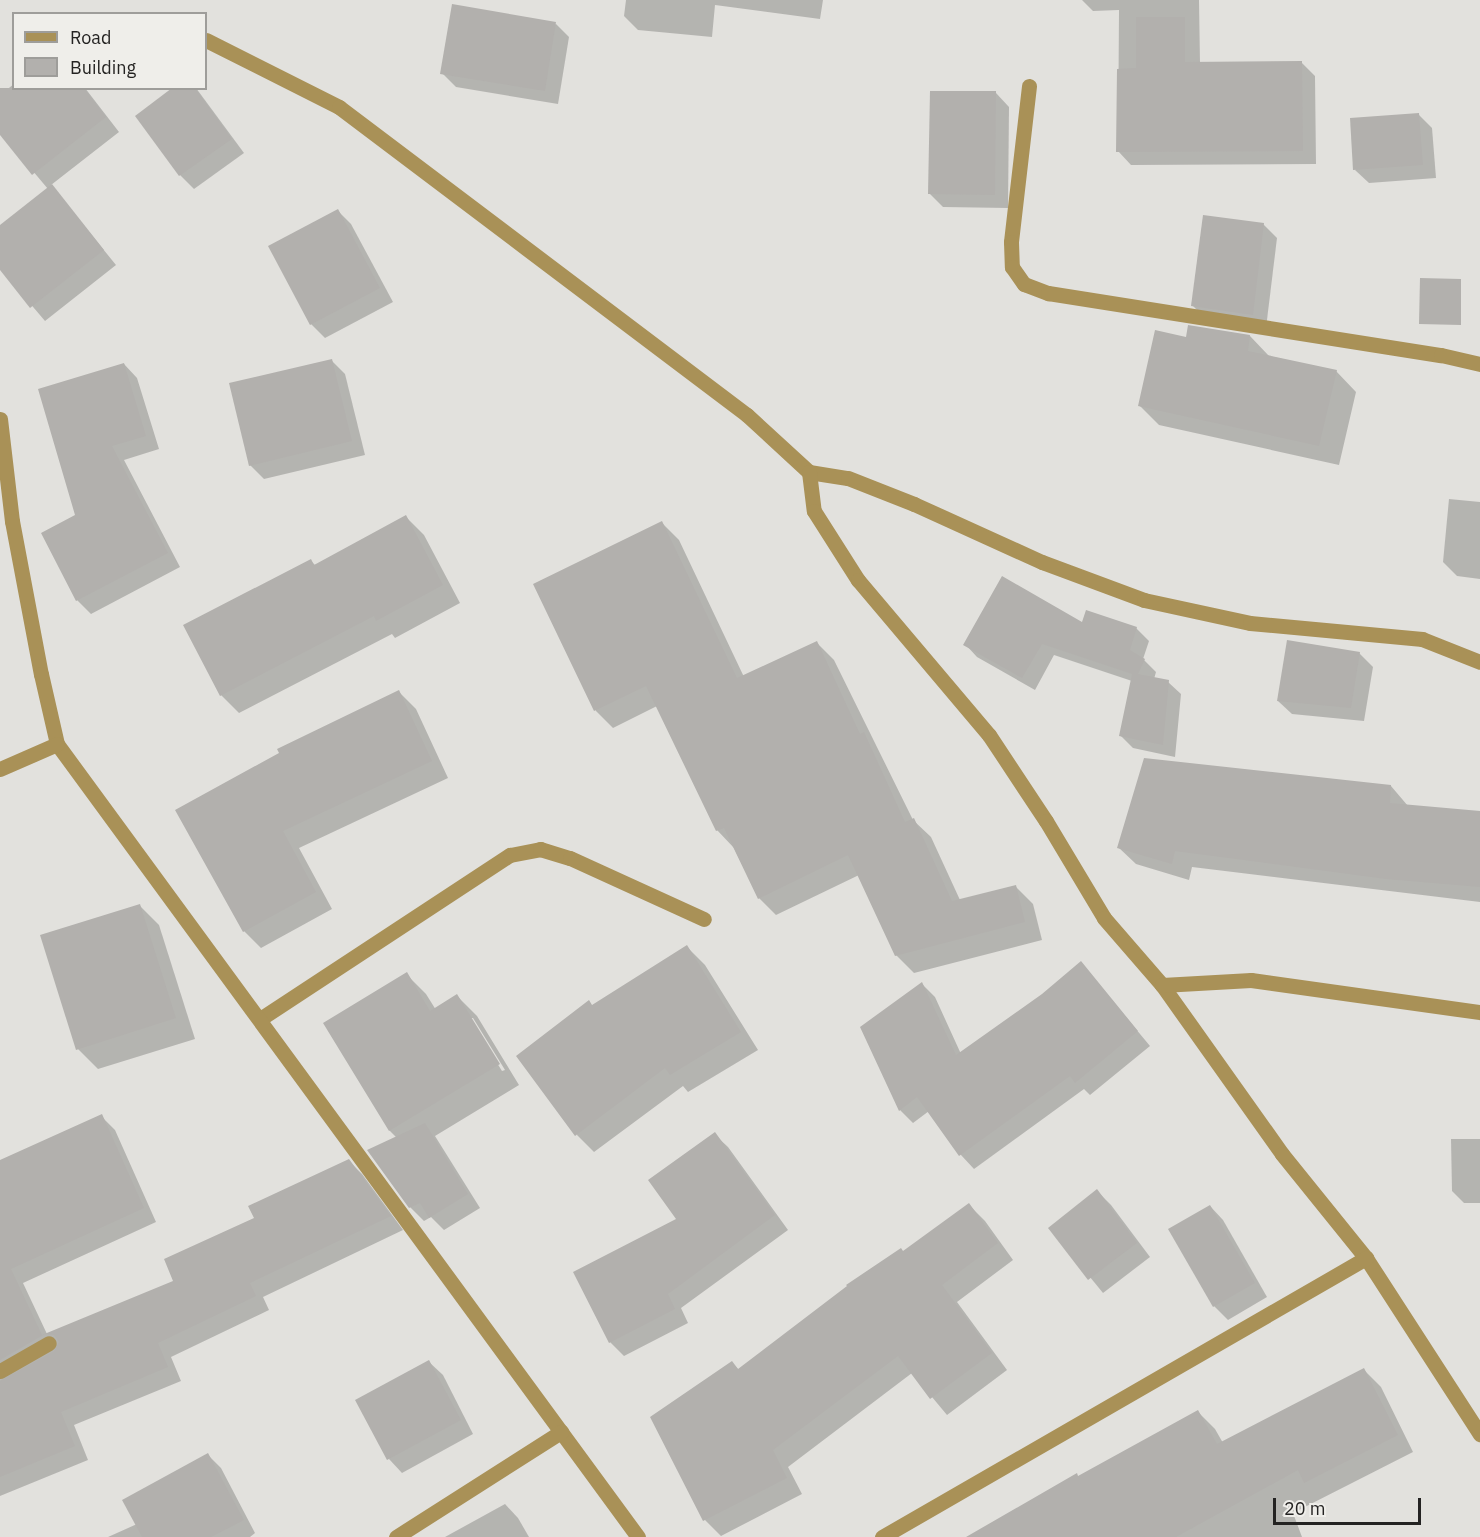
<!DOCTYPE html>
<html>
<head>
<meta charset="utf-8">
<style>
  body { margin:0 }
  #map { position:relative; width:1480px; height:1537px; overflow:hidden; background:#e2e1dd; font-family:"IBM Plex Sans",sans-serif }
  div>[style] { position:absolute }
  .shadow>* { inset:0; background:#0003 }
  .building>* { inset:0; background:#b2b0ad }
  .lane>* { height:15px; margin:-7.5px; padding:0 7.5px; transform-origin:7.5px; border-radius:7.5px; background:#a99157 }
  .street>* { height:15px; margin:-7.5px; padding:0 7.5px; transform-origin:7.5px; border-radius:7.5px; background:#a99157 }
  span { translate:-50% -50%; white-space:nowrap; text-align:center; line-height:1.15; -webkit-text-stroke:5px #efeeea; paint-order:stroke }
  .legend { position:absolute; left:12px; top:12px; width:195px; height:78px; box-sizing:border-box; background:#efeeea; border:2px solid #9e9d9a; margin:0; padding:8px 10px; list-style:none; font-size:18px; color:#242322 }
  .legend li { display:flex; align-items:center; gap:12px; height:30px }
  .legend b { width:30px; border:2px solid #9e9d9a }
  .scale { position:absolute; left:1273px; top:1498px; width:148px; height:27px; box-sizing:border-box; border:3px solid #242322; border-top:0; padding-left:8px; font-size:18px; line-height:21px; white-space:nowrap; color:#242322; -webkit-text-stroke:4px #efeeea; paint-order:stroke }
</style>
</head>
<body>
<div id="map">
  <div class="shadow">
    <i style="clip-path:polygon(626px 0,823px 0,820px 19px,715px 5px,712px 37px,638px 30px,624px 16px)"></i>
    <i style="clip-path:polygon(1082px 0,1199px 0,1200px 63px,1301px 62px,1315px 76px,1316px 164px,1131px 165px,1118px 151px,1119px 10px,1093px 11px)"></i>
    <i style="clip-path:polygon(556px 24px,569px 37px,558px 104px,456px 87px,442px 73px)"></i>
    <i style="clip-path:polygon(14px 84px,14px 88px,85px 88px,119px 132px,51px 185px,116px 265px,45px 321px,0 268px,0 226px,48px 189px,0 132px,0 95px)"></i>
    <i style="clip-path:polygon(175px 88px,196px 88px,244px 153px,194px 189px,180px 175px,137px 116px)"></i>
    <i style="clip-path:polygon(996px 93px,1009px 107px,1008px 208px,943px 207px,930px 194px)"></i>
    <i style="clip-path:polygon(1418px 114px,1432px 128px,1436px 178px,1369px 183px,1355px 170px)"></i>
    <i style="clip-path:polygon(338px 211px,351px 224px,393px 302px,325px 338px,311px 324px)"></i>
    <i style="clip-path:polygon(1263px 224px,1277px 238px,1266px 328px,1206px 319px,1192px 305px)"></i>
    <i style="clip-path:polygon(1250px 336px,1269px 356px,1336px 371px,1356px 392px,1339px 465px,1159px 425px,1139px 405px,1188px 339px)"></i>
    <i style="clip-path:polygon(331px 360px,345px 374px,365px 455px,264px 479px,250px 465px)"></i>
    <i style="clip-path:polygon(124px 364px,137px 378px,159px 449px,124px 460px,180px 567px,91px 614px,77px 600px,77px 516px)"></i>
    <i style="clip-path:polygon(1449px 499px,1480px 502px,1480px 579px,1457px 576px,1443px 562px)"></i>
    <i style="clip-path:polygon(406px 517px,424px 535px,460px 603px,395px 638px,392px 634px,239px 713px,221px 695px,311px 561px,316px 566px)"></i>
    <i style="clip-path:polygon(662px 523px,679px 540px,744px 677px,817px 643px,834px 660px,913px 820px,931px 837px,960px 900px,1015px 886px,1033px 904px,1042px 940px,914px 973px,896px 955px,859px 875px,776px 915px,759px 898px,734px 848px,717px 830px,657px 706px,613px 728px,596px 711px,535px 584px)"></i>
    <i style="clip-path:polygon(1083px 625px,1136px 628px,1149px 641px,1143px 659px,1156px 672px,1154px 679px,1168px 682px,1181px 694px,1175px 757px,1133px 748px,1120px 735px,1132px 681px,1054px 655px,1035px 690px,977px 657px,965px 644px)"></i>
    <i style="clip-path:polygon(1359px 653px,1373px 667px,1364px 721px,1292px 714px,1278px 701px)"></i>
    <i style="clip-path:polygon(399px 692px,416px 709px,448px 778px,299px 848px,332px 909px,261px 948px,244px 931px,177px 811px)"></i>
    <i style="clip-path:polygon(1391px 786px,1408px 806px,1480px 813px,1480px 902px,1192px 867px,1189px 880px,1136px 864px,1118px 847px)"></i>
    <i style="clip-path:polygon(139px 905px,159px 925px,195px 1039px,98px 1069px,78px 1049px)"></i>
    <i style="clip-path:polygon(687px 947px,705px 965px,758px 1050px,688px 1092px,683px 1086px,594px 1152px,577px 1135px,593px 1006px)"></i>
    <i style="clip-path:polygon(1081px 963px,1150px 1046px,1090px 1095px,1084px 1089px,974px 1169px,961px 1155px,929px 1111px,913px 1123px,900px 1110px,862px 1027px,922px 984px,935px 997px,961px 1054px,1043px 995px)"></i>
    <i style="clip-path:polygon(evenodd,406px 974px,426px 994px,436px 1010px,457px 996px,477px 1016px,519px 1085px,435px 1136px,480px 1208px,444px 1230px,431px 1217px,424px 1221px,410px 1207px,397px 1138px,390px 1131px,325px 1023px,406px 974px,469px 1018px,473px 1018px,505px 1070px,502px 1071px,469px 1018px)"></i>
    <i style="clip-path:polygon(101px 1116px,115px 1130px,156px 1222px,23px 1283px,47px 1334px,175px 1282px,256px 1219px,349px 1161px,362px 1174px,403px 1230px,263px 1297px,269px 1310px,171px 1357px,181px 1381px,74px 1425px,88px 1460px,0 1496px,0 1162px)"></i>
    <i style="clip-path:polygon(714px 1134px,728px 1147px,788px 1230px,681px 1308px,688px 1323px,624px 1356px,610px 1342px,678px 1219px)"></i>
    <i style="clip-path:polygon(1451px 1139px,1480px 1139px,1480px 1203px,1464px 1203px,1452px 1191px)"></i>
    <i style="clip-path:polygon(1097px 1191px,1111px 1205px,1150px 1257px,1103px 1293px,1050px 1228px)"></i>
    <i style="clip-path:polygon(969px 1205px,985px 1221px,1013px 1260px,957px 1302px,1007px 1370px,947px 1415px,912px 1373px,788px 1467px,802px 1494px,721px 1536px,705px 1520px,732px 1363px,739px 1370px)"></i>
    <i style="clip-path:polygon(1210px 1206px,1223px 1220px,1267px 1297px,1228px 1320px,1214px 1306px)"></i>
    <i style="clip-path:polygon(429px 1362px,443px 1375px,473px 1434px,402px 1473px,389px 1459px)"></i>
    <i style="clip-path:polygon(1364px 1370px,1381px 1387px,1413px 1452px,1293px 1513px,1302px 1537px,1020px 1537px,1079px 1477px,1198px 1412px,1215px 1429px,1223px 1443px)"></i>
    <i style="clip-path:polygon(208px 1455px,221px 1468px,255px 1533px,250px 1537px,108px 1537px,137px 1524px)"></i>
    <i style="clip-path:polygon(505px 1504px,518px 1518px,529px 1537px,445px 1537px)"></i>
  </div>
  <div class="building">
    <i style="clip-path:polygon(452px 4px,556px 22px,545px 91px,440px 74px)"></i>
    <i style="clip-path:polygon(1136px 17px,1185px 17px,1185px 62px,1302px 61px,1303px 151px,1116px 152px,1117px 69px,1136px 68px)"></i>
    <i style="clip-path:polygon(0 88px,84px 88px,106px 117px,32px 175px,0 135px)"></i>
    <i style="clip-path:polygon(172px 88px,195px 88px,232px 139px,179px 176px,135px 116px)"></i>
    <i style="clip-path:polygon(930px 91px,996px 91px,995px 195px,928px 194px)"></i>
    <i style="clip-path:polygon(1419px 113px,1423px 165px,1353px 170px,1350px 118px)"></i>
    <i style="clip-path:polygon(52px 184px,104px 250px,30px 308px,0 270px,0 225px)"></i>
    <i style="clip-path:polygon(338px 209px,380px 288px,310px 325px,268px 246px)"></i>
    <i style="clip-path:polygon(1203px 215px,1264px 223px,1253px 315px,1191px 306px)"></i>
    <i style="clip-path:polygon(1420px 278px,1461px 279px,1461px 325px,1419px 324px)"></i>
    <i style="clip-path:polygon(1188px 325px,1250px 335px,1248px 351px,1337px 370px,1319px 446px,1138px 406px,1155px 330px,1186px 337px)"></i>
    <i style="clip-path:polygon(332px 359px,352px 441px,249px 466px,229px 383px)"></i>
    <i style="clip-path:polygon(124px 363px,146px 436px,112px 446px,168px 553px,76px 601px,41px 533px,75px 515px,38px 389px)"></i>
    <i style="clip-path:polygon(406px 515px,443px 585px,376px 621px,374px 616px,220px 696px,183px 625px,311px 559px,314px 565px)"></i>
    <i style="clip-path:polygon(662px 521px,737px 678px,817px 641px,860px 734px,864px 732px,905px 822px,914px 818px,952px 901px,1016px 885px,1025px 922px,895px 956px,848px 855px,758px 899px,724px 828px,716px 831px,646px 686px,594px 711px,533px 584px)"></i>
    <i style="clip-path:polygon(1002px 576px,1082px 622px,1086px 610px,1137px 627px,1130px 650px,1145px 659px,1138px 674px,1169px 680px,1163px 745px,1119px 736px,1132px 674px,1042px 644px,1022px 678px,963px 645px)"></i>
    <i style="clip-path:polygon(1287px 640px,1360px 652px,1351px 708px,1277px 701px)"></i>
    <i style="clip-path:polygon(399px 690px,432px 761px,283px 831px,316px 892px,243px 932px,175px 810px,279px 753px,277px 749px)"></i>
    <i style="clip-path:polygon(1144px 758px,1391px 785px,1390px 803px,1480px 811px,1480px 887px,1386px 879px,1175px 851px,1172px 864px,1117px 848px)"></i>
    <i style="clip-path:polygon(140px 904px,176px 1018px,76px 1050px,40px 935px)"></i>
    <i style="clip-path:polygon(687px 945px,741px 1032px,670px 1075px,665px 1068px,575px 1136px,516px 1056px,589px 1000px,592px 1005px)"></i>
    <i style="clip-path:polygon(1081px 961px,1138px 1031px,1075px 1083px,1070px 1076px,959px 1156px,917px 1097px,899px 1111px,860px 1027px,922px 982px,956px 1055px,1042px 994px)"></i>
    <i style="clip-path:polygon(407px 972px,430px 1011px,457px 994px,500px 1064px,389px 1131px,323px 1023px)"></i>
    <i style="clip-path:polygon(102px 1114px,144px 1208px,11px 1269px,42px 1335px,173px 1281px,164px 1259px,254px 1218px,248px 1206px,349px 1159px,391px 1216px,250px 1283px,256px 1296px,158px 1343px,168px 1367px,61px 1412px,75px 1446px,0 1477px,0 1381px,54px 1351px,59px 1342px,54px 1335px,45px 1334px,0 1360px,0 1160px)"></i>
    <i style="clip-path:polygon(425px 1123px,468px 1194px,429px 1218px,420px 1203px,409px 1208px,367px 1150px)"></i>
    <i style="clip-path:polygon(715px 1132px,775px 1215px,668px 1294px,675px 1309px,609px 1343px,573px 1272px,676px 1219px,648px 1180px)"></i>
    <i style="clip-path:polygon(1097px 1189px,1137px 1243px,1088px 1280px,1048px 1228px)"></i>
    <i style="clip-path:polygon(969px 1203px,998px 1243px,942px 1285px,992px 1353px,930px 1399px,898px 1356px,773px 1450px,787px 1478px,703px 1521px,650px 1417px,732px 1361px,738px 1369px,847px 1286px,846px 1285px,901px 1248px,903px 1251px)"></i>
    <i style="clip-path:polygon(1210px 1205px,1255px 1283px,1213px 1307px,1168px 1229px)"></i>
    <i style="clip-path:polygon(429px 1360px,461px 1420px,387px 1460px,355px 1400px)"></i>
    <i style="clip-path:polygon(1364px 1368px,1398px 1435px,1304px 1483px,1298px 1470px,1176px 1537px,966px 1537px,1077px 1473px,1078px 1476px,1198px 1410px,1217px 1444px)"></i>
    <i style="clip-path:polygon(208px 1453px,244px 1520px,211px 1537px,142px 1537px,122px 1500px)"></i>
  </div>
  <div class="lane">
    <i style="left:260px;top:1019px;width:299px;rotate:-33.3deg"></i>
    <i style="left:510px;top:855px;width:31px;rotate:-11deg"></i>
    <i style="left:540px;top:849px;width:31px;rotate:17deg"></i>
    <i style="left:570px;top:858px;width:147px;rotate:24.5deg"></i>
    <i style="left:0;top:1371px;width:56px;rotate:-29.7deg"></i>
  </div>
  <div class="street">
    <i style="left:206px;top:40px;width:149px;rotate:26.7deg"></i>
    <i style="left:339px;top:107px;width:511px;rotate:37.05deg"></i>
    <i style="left:747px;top:415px;width:84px;rotate:42.6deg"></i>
    <i style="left:809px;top:472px;width:39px;rotate:9deg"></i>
    <i style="left:848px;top:478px;width:71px;rotate:21.5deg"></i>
    <i style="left:914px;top:504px;width:141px;rotate:24.4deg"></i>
    <i style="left:1042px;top:562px;width:109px;rotate:20.4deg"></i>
    <i style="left:1144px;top:600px;width:108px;rotate:12.2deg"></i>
    <i style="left:1250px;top:623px;width:173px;rotate:5.3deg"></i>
    <i style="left:1422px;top:639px;width:62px;rotate:21.6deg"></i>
    <i style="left:1029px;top:86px;width:157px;rotate:96.6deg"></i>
    <i style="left:1011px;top:242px;width:25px;rotate:88deg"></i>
    <i style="left:1012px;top:267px;width:21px;rotate:55deg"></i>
    <i style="left:1024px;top:284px;width:26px;rotate:21deg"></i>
    <i style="left:1048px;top:293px;width:398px;rotate:9deg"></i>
    <i style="left:1441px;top:355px;width:40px;rotate:13deg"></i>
    <i style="left:0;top:419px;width:103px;rotate:83.3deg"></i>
    <i style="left:12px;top:521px;width:156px;rotate:79.3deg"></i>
    <i style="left:41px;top:674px;width:72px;rotate:77.1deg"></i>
    <i style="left:57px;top:744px;width:983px;rotate:53.77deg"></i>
    <i style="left:809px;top:472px;width:39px;rotate:83deg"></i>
    <i style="left:814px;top:511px;width:82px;rotate:57.5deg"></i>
    <i style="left:858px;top:580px;width:203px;rotate:49.8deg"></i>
    <i style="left:989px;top:735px;width:103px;rotate:56.5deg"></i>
    <i style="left:1046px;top:821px;width:113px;rotate:59.1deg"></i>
    <i style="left:1104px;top:918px;width:89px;rotate:49.1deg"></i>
    <i style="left:1162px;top:985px;width:207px;rotate:54.6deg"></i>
    <i style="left:1282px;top:1154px;width:134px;rotate:51.1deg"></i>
    <i style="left:1366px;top:1258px;width:210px;rotate:57.1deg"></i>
    <i style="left:0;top:769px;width:62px;rotate:-23.7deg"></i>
    <i style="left:1162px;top:985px;width:89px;rotate:-3.2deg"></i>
    <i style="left:1251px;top:980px;width:231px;rotate:8deg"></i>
    <i style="left:396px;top:1537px;width:196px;rotate:-32.5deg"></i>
    <i style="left:882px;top:1537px;width:559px;rotate:-29.96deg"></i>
  </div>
  <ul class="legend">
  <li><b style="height:8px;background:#a99157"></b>Road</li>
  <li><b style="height:16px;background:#b2b0ad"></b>Building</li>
  </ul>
  <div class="scale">20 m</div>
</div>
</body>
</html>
